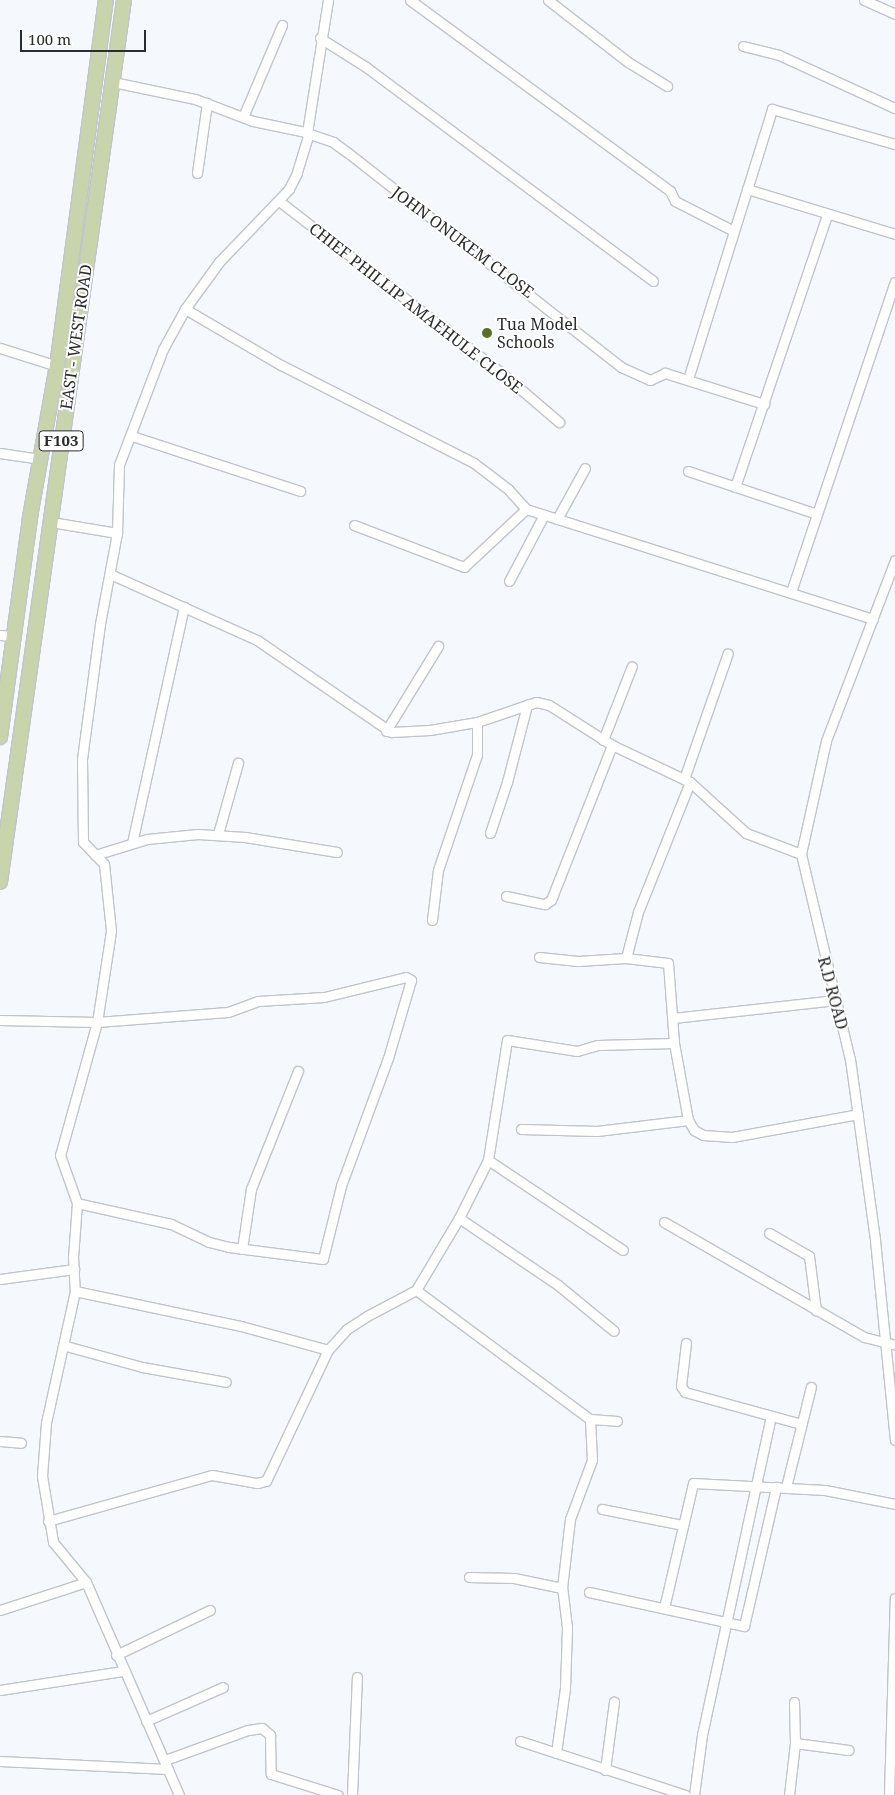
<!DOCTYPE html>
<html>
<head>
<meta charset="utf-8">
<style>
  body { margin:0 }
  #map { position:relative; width:895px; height:1795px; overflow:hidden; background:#f5f9fe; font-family:"Noto Serif",serif }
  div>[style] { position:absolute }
  .roads { filter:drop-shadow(1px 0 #c0c5cb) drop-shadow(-1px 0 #c0c5cb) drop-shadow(0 1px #c0c5cb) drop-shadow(0 -1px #c0c5cb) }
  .minor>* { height:9px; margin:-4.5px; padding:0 4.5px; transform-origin:4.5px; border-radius:4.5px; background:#fff }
  .primary>* { height:14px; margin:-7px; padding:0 7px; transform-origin:7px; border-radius:7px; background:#c8d4ac }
  .dots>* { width:14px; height:14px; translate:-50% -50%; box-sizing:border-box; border:2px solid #fff; border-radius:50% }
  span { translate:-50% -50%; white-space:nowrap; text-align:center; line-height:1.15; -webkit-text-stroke:4px #fff; paint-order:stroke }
  .shield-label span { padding:1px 4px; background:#fff; border:1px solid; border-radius:4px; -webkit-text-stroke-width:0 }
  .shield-label { font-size:15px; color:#2a2c2e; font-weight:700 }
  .street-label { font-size:16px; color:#2a2c2e }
  .poi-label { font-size:16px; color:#2a2c2e }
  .left { translate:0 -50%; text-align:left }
  .scale { position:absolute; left:20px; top:30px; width:126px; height:22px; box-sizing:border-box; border:2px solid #2a2c2e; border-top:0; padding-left:6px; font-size:15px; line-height:18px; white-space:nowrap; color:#2a2c2e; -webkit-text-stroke:4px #fff; paint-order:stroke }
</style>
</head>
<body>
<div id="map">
  <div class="roads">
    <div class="minor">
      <i style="left:328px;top:0;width:135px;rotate:99deg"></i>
      <i style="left:307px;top:133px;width:28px;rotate:19deg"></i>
      <i style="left:333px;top:142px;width:17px;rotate:36deg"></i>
      <i style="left:347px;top:152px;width:348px;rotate:38.1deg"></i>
      <i style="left:621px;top:367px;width:32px;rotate:24deg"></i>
      <i style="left:650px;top:380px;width:17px;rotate:-25deg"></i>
      <i style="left:665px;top:373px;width:104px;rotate:17.4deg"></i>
      <i style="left:410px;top:0;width:323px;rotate:36.3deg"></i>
      <i style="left:670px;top:191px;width:11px;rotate:63deg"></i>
      <i style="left:675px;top:201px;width:66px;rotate:27deg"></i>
      <i style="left:548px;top:0;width:101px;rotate:37.8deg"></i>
      <i style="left:628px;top:62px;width:46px;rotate:31.6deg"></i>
      <i style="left:864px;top:0;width:34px;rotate:24deg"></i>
      <i style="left:320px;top:38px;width:54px;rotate:32.2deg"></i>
      <i style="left:366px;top:67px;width:358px;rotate:36.7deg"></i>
      <i style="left:743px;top:46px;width:37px;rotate:14deg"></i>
      <i style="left:779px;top:55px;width:128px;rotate:24.6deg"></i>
      <i style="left:113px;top:82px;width:84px;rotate:11.7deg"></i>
      <i style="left:195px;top:99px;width:62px;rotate:20.8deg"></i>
      <i style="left:253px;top:121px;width:53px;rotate:11.9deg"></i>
      <i style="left:305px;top:132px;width:5px;rotate:53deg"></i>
      <i style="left:308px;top:136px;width:39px;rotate:107deg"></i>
      <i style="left:297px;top:173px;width:18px;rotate:117deg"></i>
      <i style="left:289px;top:189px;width:101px;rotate:133.8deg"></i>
      <i style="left:219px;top:262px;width:58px;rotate:125.9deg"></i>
      <i style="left:185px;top:309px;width:46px;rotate:118.8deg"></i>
      <i style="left:163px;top:349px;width:124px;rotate:110.8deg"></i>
      <i style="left:119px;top:465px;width:68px;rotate:91.7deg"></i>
      <i style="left:117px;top:533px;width:93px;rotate:100.6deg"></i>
      <i style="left:100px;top:624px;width:136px;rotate:97.6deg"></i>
      <i style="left:82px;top:759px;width:83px;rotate:89.3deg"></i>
      <i style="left:83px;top:842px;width:30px;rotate:46deg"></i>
      <i style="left:104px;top:864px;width:67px;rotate:84deg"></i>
      <i style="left:111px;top:931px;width:92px;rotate:98.7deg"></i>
      <i style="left:97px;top:1022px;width:138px;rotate:105.5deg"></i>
      <i style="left:60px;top:1155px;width:51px;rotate:70.5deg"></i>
      <i style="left:77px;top:1203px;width:54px;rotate:94.2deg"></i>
      <i style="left:73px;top:1257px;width:34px;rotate:87deg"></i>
      <i style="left:75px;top:1291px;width:135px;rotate:102.4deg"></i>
      <i style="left:46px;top:1423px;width:53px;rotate:94.3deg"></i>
      <i style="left:42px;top:1476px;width:67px;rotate:80.5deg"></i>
      <i style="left:53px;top:1542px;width:52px;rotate:50.5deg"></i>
      <i style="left:86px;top:1582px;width:232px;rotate:66.4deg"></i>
      <i style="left:243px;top:117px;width:100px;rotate:-67deg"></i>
      <i style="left:197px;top:173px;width:71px;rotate:-81.9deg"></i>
      <i style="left:747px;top:189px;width:155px;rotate:16.9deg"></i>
      <i style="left:279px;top:201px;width:283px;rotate:37.7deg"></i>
      <i style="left:503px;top:374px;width:74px;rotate:40.6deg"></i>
      <i style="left:185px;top:309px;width:111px;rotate:30.3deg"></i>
      <i style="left:281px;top:365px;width:216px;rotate:26.9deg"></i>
      <i style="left:474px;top:463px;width:43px;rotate:37.4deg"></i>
      <i style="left:508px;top:489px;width:27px;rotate:48deg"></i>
      <i style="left:526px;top:509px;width:364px;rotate:17.6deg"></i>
      <i style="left:0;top:348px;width:60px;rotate:17.5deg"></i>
      <i style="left:688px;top:379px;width:283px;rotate:-72.7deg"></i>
      <i style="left:772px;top:109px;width:128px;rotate:15.9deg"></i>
      <i style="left:132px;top:436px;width:177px;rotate:18.1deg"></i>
      <i style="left:0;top:453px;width:40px;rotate:8.5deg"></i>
      <i style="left:688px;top:471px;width:136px;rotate:18.4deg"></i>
      <i style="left:735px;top:487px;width:287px;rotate:-71.3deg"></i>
      <i style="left:557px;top:519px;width:58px;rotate:-61.2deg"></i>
      <i style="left:51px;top:522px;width:67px;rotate:9.5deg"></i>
      <i style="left:354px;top:525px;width:118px;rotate:20.9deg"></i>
      <i style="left:464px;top:567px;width:85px;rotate:-43.1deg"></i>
      <i style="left:895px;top:560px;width:194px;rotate:110.9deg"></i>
      <i style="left:826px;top:741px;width:116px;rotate:102.5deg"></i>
      <i style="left:801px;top:854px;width:211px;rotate:76.6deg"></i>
      <i style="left:850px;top:1059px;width:183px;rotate:82.1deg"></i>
      <i style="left:875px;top:1240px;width:201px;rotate:84.3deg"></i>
      <i style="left:110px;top:574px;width:161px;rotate:24.2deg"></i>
      <i style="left:257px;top:640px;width:163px;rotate:34.5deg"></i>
      <i style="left:391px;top:732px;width:39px;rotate:-3deg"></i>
      <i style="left:430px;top:730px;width:48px;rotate:-9.7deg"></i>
      <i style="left:477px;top:722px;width:62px;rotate:-18.7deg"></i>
      <i style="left:536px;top:702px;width:13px;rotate:13deg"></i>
      <i style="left:549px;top:705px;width:75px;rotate:32.4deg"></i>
      <i style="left:612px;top:745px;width:86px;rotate:25.4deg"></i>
      <i style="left:690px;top:782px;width:76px;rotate:42.3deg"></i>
      <i style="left:746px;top:833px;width:59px;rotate:20.9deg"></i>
      <i style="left:509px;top:581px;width:75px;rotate:-62.1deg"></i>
      <i style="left:791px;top:592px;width:327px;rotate:-71.5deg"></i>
      <i style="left:0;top:635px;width:14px;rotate:4deg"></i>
      <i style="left:386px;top:731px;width:100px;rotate:-58.5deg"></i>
      <i style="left:603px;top:740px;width:79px;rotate:-68.6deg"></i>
      <i style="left:684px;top:779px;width:133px;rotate:-70.8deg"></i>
      <i style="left:490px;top:833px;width:54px;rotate:-71.6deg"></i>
      <i style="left:507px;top:782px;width:80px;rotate:-75.4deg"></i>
      <i style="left:218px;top:834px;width:74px;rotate:-74.3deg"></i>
      <i style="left:132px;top:843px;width:242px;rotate:-77.6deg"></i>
      <i style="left:95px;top:855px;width:54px;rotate:-17.1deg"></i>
      <i style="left:147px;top:839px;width:51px;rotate:-5.6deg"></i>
      <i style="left:198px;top:834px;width:47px;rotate:3.7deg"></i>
      <i style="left:245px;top:837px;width:93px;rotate:9.3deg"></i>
      <i style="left:506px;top:896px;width:40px;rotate:12deg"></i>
      <i style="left:545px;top:904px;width:7px;rotate:-34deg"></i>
      <i style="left:551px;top:900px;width:167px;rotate:-68.5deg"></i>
      <i style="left:432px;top:920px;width:50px;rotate:-83.2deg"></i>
      <i style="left:438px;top:870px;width:121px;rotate:-71.3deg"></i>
      <i style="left:477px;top:755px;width:33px;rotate:-90deg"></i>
      <i style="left:539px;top:957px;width:39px;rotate:6deg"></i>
      <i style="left:578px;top:961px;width:48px;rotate:-3.6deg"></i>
      <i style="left:626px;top:958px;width:42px;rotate:6.8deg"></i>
      <i style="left:668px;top:963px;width:80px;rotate:85.7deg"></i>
      <i style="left:674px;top:1043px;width:78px;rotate:79.7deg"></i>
      <i style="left:688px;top:1120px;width:12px;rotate:59deg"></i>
      <i style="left:694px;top:1130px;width:10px;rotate:29deg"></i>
      <i style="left:703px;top:1135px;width:29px;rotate:4deg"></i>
      <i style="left:732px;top:1137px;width:128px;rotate:-10.3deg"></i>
      <i style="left:626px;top:958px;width:48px;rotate:-75.4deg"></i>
      <i style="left:638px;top:912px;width:140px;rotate:-68.2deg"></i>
      <i style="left:673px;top:1018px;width:164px;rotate:-6.3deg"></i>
      <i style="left:0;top:1020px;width:97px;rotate:1.2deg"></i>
      <i style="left:97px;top:1022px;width:131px;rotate:-4.4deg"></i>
      <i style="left:228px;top:1012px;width:32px;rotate:-20deg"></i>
      <i style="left:258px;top:1001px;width:66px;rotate:-3.5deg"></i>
      <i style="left:324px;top:997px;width:84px;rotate:-13.7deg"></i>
      <i style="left:406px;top:977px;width:6px;rotate:31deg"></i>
      <i style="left:411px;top:980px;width:81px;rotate:106.4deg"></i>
      <i style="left:388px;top:1058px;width:136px;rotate:110.2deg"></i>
      <i style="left:341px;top:1186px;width:75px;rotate:103.9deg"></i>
      <i style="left:323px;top:1259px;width:95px;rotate:-172.7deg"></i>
      <i style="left:229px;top:1247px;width:21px;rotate:-166deg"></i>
      <i style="left:209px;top:1242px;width:42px;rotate:-154.7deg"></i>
      <i style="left:171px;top:1224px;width:96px;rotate:-167.4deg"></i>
      <i style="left:521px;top:1129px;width:76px;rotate:1.5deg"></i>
      <i style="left:597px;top:1131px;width:92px;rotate:-6.9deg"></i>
      <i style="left:488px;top:1160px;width:162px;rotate:33.7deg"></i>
      <i style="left:459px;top:1218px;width:120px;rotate:34.1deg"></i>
      <i style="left:558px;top:1285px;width:72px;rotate:39.4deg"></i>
      <i style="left:664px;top:1222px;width:231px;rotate:29.9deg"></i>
      <i style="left:864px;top:1337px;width:32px;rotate:14deg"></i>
      <i style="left:769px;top:1233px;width:46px;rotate:29.9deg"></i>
      <i style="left:809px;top:1256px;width:55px;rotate:82.7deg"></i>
      <i style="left:242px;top:1249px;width:61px;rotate:-81.5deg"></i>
      <i style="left:251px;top:1189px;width:127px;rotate:-68.3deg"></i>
      <i style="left:0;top:1279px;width:75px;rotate:-7.7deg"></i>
      <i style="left:416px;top:1290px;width:217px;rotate:36.6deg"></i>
      <i style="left:590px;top:1419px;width:27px;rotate:4deg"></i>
      <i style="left:75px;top:1291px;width:170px;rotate:11.9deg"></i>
      <i style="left:241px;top:1326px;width:90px;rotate:15.4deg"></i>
      <i style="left:686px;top:1343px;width:43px;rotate:96.6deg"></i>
      <i style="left:681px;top:1386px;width:7px;rotate:56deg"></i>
      <i style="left:685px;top:1392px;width:120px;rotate:15.4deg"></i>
      <i style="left:66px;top:1346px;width:79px;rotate:15.4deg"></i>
      <i style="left:142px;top:1367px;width:85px;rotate:10.1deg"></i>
      <i style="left:0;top:1441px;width:21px;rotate:5deg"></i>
      <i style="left:786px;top:1487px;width:103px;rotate:-76deg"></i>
      <i style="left:602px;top:1509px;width:82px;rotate:11.3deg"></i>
      <i style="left:48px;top:1521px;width:170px;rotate:-15.7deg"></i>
      <i style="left:212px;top:1475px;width:46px;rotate:10.1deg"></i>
      <i style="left:257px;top:1483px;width:9px;rotate:-13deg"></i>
      <i style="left:266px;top:1481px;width:145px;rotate:-64.7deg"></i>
      <i style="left:328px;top:1350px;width:28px;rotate:-48deg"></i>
      <i style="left:347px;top:1329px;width:24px;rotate:-33deg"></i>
      <i style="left:367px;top:1316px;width:55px;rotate:-28deg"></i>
      <i style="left:416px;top:1290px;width:84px;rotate:-59.2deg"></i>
      <i style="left:459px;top:1218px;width:65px;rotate:-63.4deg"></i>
      <i style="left:488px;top:1160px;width:121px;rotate:-81deg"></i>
      <i style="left:507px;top:1040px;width:71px;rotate:8.9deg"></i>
      <i style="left:577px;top:1051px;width:22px;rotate:-16deg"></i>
      <i style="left:598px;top:1045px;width:76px;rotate:-1.5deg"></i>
      <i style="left:469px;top:1577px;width:45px;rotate:1.3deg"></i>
      <i style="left:514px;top:1578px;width:49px;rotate:11.8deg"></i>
      <i style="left:589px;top:1592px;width:159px;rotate:12.4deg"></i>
      <i style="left:744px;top:1626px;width:143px;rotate:-77deg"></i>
      <i style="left:664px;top:1608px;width:128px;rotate:-76.9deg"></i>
      <i style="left:693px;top:1483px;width:132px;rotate:3deg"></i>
      <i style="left:825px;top:1490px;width:71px;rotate:11.3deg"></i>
      <i style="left:0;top:1610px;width:90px;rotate:-18deg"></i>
      <i style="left:116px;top:1655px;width:104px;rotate:-25.6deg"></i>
      <i style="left:0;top:1690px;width:124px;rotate:-8.8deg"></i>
      <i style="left:146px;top:1721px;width:84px;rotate:-23.8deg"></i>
      <i style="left:520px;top:1741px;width:174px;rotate:18.1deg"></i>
      <i style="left:795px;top:1743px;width:54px;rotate:7.4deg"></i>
      <i style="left:556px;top:1753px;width:66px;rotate:-82.1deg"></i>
      <i style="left:565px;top:1688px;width:61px;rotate:-88.1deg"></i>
      <i style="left:567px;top:1627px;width:39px;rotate:-97deg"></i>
      <i style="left:562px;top:1588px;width:69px;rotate:-83.4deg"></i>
      <i style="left:570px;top:1519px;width:63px;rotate:-69.6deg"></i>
      <i style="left:592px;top:1460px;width:41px;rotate:-92.8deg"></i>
      <i style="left:165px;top:1760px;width:88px;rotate:-19.9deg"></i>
      <i style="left:248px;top:1730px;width:14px;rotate:-8deg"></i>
      <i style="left:262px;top:1728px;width:11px;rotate:41deg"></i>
      <i style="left:270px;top:1735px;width:39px;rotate:89deg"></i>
      <i style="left:271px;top:1774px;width:70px;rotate:17.4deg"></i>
      <i style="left:0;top:1761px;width:168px;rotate:2.7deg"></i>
      <i style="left:605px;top:1770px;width:69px;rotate:-82.5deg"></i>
      <i style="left:352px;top:1795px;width:118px;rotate:-87.6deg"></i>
      <i style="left:694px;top:1795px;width:61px;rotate:-82.4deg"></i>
      <i style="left:702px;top:1735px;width:321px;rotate:-77.8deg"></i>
      <i style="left:789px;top:1795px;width:52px;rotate:-83.4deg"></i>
      <i style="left:795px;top:1743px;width:41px;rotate:-91.4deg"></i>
      <i style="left:889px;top:1795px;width:197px;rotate:-88.3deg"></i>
    </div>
    <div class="primary">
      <i style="left:0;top:737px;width:222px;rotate:-82.2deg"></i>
      <i style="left:30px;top:517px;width:153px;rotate:-79.9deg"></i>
      <i style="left:57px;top:366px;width:369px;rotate:-82.4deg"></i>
      <i style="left:0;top:882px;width:891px;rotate:-82deg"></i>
    </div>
  </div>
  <div class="dots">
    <i style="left:487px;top:333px;background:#5a6f1f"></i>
  </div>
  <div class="shield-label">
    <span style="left:61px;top:441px">F103</span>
  </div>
  <div class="street-label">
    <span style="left:463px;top:242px;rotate:37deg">JOHN ONUKEM CLOSE</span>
    <span style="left:416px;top:308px;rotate:38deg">CHIEF PHILLIP AMAEHULE CLOSE</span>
    <span style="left:76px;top:337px;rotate:-82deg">EAST - WEST ROAD</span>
    <span style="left:833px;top:993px;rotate:75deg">R.D ROAD</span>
  </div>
  <div class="poi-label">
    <span class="left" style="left:497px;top:333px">Tua Model<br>Schools</span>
  </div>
  <div class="scale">100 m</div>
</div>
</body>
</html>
